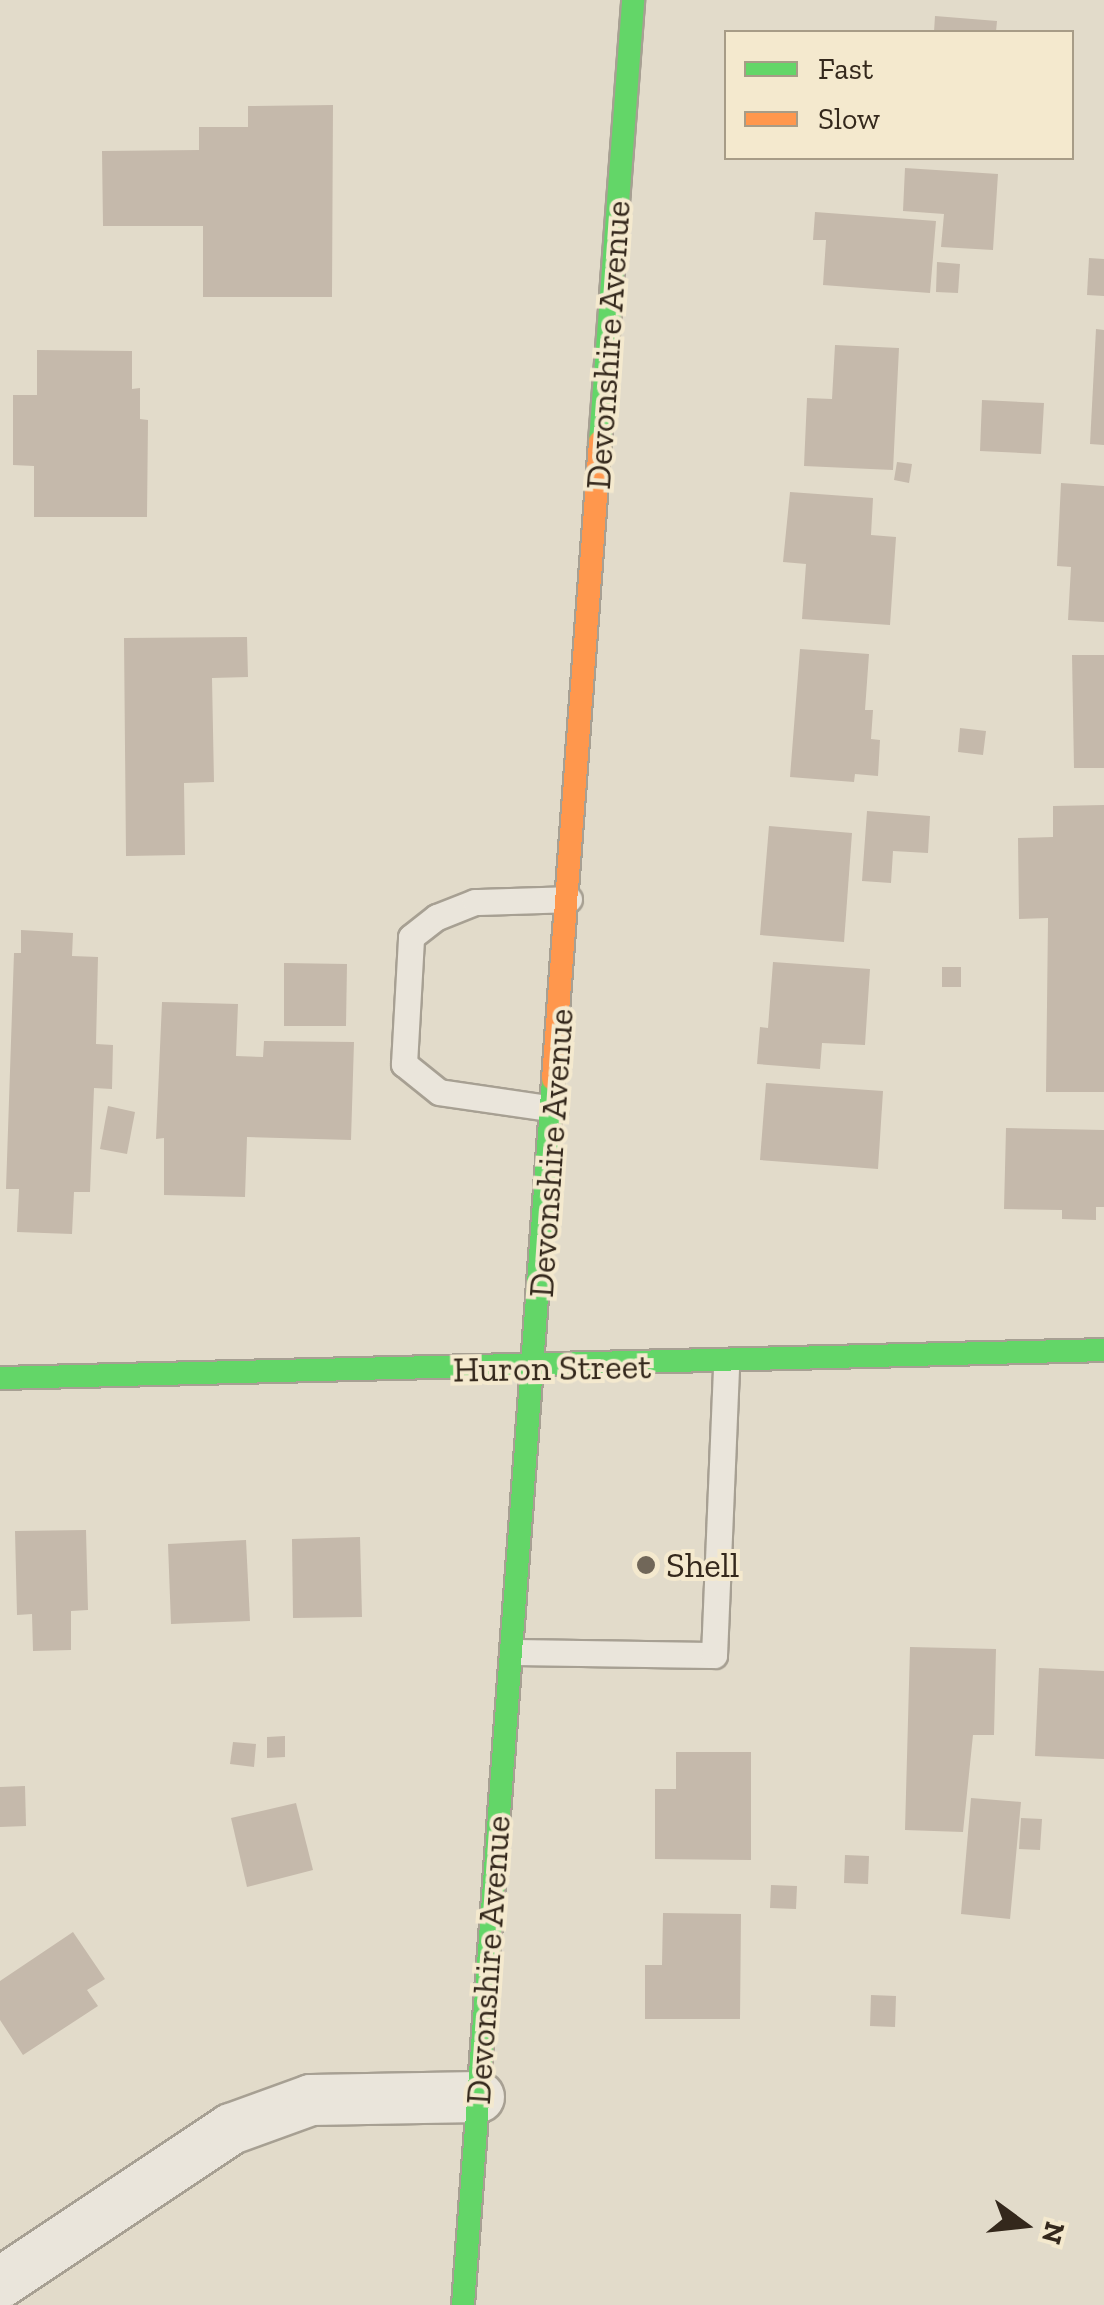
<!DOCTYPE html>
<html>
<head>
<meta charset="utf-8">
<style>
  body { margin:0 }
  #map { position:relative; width:1104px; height:2305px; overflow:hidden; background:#e2dbca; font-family:"Zilla Slab",serif }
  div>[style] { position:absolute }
  .building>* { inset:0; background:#c5b9ab }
  .roads { filter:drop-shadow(2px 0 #a7a093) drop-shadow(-2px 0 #a7a093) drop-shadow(0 2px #a7a093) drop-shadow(0 -2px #a7a093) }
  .lane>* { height:25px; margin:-12.5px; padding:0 12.5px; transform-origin:12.5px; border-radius:12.5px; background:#eae5db }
  .street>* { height:50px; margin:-25px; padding:0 25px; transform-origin:25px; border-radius:25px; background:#eae5db }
  .fast>* { height:22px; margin:-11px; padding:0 11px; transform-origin:11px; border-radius:11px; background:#63d668 }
  .slow>* { height:22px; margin:-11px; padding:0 11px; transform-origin:11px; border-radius:11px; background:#ff974d }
  .dots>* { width:28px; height:28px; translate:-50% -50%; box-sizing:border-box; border:5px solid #f4e9ce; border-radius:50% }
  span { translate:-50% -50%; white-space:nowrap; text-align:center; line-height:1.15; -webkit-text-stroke:8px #f4e9ce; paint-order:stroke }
  .street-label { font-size:35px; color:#34281c }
  .poi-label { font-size:35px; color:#34281c }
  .left { translate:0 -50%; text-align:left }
  .legend { position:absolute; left:724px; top:30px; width:350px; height:130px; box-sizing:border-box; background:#f4e9ce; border:2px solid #a79c87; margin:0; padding:12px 18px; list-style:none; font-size:30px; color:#34281c }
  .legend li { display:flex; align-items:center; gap:20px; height:50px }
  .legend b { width:50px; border:2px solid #a79c87 }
  .north { position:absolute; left:974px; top:2175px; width:100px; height:100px; -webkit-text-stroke:8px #f4e9ce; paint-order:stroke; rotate:105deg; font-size:28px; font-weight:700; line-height:40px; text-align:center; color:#34281c }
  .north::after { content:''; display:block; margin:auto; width:35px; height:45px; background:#34281c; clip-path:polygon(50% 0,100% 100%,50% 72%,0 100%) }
</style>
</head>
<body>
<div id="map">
  <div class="building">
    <i style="clip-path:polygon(935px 16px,997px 21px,996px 32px,934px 32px)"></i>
    <i style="clip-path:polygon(333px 105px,332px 297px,203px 297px,203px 226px,103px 226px,102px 151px,199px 150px,199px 127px,248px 127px,248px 106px)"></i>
    <i style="clip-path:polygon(905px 168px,998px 174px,993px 250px,941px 247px,944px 214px,903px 211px)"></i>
    <i style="clip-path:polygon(815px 212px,936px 221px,930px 293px,823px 285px,826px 240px,813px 240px)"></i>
    <i style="clip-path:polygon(1089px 258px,1104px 259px,1104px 296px,1087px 295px)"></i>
    <i style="clip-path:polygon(937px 262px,960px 264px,958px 293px,936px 292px)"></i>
    <i style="clip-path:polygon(1096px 329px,1104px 330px,1104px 445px,1090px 444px)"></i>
    <i style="clip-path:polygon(835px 345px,899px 348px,893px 470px,804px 466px,807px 398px,832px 399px)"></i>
    <i style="clip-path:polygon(37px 350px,132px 351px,132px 389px,140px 388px,140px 419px,148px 420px,147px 517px,34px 517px,34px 466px,13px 465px,13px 395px,37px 395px)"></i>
    <i style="clip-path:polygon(982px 400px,1044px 403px,1041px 454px,980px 451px)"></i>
    <i style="clip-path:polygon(897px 462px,912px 464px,909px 483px,894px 480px)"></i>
    <i style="clip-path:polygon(1061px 483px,1104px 486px,1104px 622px,1068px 620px,1071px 567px,1057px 566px)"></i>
    <i style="clip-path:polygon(790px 492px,873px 498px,871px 535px,896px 537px,890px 625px,802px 619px,806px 564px,783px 562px)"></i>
    <i style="clip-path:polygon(247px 637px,248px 677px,212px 678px,214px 782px,184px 783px,185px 855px,126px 856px,124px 638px)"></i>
    <i style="clip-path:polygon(800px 649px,869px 654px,865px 710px,873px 710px,871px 739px,880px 740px,878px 776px,855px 774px,854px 782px,790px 777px)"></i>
    <i style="clip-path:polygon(1072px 655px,1104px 655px,1104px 768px,1074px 768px)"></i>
    <i style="clip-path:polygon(960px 728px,986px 731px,983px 755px,958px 752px)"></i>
    <i style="clip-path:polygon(1104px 805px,1104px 1092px,1046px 1092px,1048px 918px,1019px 919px,1018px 838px,1053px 837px,1053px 806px)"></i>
    <i style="clip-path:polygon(867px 811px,930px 816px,928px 853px,893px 851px,891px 883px,862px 881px)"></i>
    <i style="clip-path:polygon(769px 826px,852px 833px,844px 942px,760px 935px)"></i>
    <i style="clip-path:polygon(21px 930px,73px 933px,72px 956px,98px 957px,96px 1044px,113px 1045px,112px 1089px,94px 1088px,90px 1192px,74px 1192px,72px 1234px,17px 1232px,19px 1189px,6px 1189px,14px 953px,21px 953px)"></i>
    <i style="clip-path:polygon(773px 962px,870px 969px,865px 1045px,822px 1043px,820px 1069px,757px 1064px,760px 1027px,768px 1028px)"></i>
    <i style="clip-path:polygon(284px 963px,347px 964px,346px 1026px,284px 1026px)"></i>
    <i style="clip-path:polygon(942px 967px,961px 967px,961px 987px,942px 987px)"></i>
    <i style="clip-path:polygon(162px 1002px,238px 1004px,236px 1056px,263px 1057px,264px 1041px,354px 1042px,351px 1140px,247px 1137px,245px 1197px,164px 1195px,164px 1138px,156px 1139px)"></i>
    <i style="clip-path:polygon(766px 1083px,883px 1091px,878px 1169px,760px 1160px)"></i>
    <i style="clip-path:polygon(108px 1106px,135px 1112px,127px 1154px,100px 1149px)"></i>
    <i style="clip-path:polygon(1006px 1128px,1104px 1130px,1104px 1207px,1096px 1207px,1096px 1220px,1062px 1219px,1062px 1210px,1004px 1209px)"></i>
    <i style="clip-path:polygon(86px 1530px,88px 1610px,71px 1611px,71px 1650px,33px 1651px,32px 1614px,17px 1615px,15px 1531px)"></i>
    <i style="clip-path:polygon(360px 1537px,362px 1617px,293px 1618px,292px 1539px)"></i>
    <i style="clip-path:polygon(246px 1540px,250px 1621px,171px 1624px,168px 1544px)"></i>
    <i style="clip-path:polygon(910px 1647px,996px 1649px,994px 1735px,973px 1735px,963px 1832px,905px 1830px)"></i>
    <i style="clip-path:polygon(1039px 1668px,1104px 1671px,1104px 1759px,1035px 1756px)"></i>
    <i style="clip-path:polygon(285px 1736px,285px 1757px,267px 1758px,267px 1737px)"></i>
    <i style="clip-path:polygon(233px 1742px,256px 1744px,254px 1767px,230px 1764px)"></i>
    <i style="clip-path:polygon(676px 1752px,751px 1752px,751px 1860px,655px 1859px,655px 1789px,676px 1789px)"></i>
    <i style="clip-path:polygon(25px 1786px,26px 1826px,0 1827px,0 1787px)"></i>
    <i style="clip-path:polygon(971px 1798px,1021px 1802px,1010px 1919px,961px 1914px)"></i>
    <i style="clip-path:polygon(296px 1803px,313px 1870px,247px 1887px,231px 1818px)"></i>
    <i style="clip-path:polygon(1021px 1818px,1042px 1819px,1040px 1850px,1019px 1849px)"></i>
    <i style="clip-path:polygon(845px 1855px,869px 1856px,868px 1884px,844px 1883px)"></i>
    <i style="clip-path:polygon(771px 1885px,797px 1886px,796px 1909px,770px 1908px)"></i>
    <i style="clip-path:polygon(663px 1913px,741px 1914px,740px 2019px,645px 2019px,645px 1965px,662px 1965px)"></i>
    <i style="clip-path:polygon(73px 1932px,105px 1979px,87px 1990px,98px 2006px,23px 2055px,0 2020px,0 1981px)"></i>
    <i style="clip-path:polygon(871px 1995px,896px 1996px,895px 2027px,870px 2026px)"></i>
  </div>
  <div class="roads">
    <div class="lane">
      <i style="left:555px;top:1109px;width:117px;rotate:-171.7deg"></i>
      <i style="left:439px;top:1092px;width:45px;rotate:-141.3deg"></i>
      <i style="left:404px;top:1064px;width:127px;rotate:-86.8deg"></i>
      <i style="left:411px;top:937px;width:33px;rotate:-38deg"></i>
      <i style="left:437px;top:917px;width:41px;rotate:-21.5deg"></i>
      <i style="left:475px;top:902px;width:94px;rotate:-1.8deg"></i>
      <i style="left:512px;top:1652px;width:202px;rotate:0.9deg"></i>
      <i style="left:714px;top:1655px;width:291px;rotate:-87.6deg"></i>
    </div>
    <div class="street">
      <i style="left:0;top:2283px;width:278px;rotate:-33.7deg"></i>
      <i style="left:231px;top:2129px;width:85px;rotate:-19.9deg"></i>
      <i style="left:311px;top:2100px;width:168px;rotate:-1deg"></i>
    </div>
    <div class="fast">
      <i style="left:600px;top:442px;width:443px;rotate:-85.7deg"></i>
      <i style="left:0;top:1378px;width:1104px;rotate:-1.45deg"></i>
      <i style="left:463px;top:2305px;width:1229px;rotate:-85.8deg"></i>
    </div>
    <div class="slow">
      <i style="left:553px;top:1079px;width:639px;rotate:-85.78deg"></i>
    </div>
  </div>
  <div class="dots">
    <i style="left:646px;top:1565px;background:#716759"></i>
  </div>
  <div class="street-label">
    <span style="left:608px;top:345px;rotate:-86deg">Devonshire Avenue</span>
    <span style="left:551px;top:1153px;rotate:-86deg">Devonshire Avenue</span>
    <span style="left:552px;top:1368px;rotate:-1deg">Huron Street</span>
    <span style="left:488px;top:1960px;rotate:-86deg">Devonshire Avenue</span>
  </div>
  <div class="poi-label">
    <span class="left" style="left:666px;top:1565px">Shell</span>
  </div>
  <ul class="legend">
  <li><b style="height:12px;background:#63d668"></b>Fast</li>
  <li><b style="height:12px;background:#ff974d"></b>Slow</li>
  </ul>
  <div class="north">N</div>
</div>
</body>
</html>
